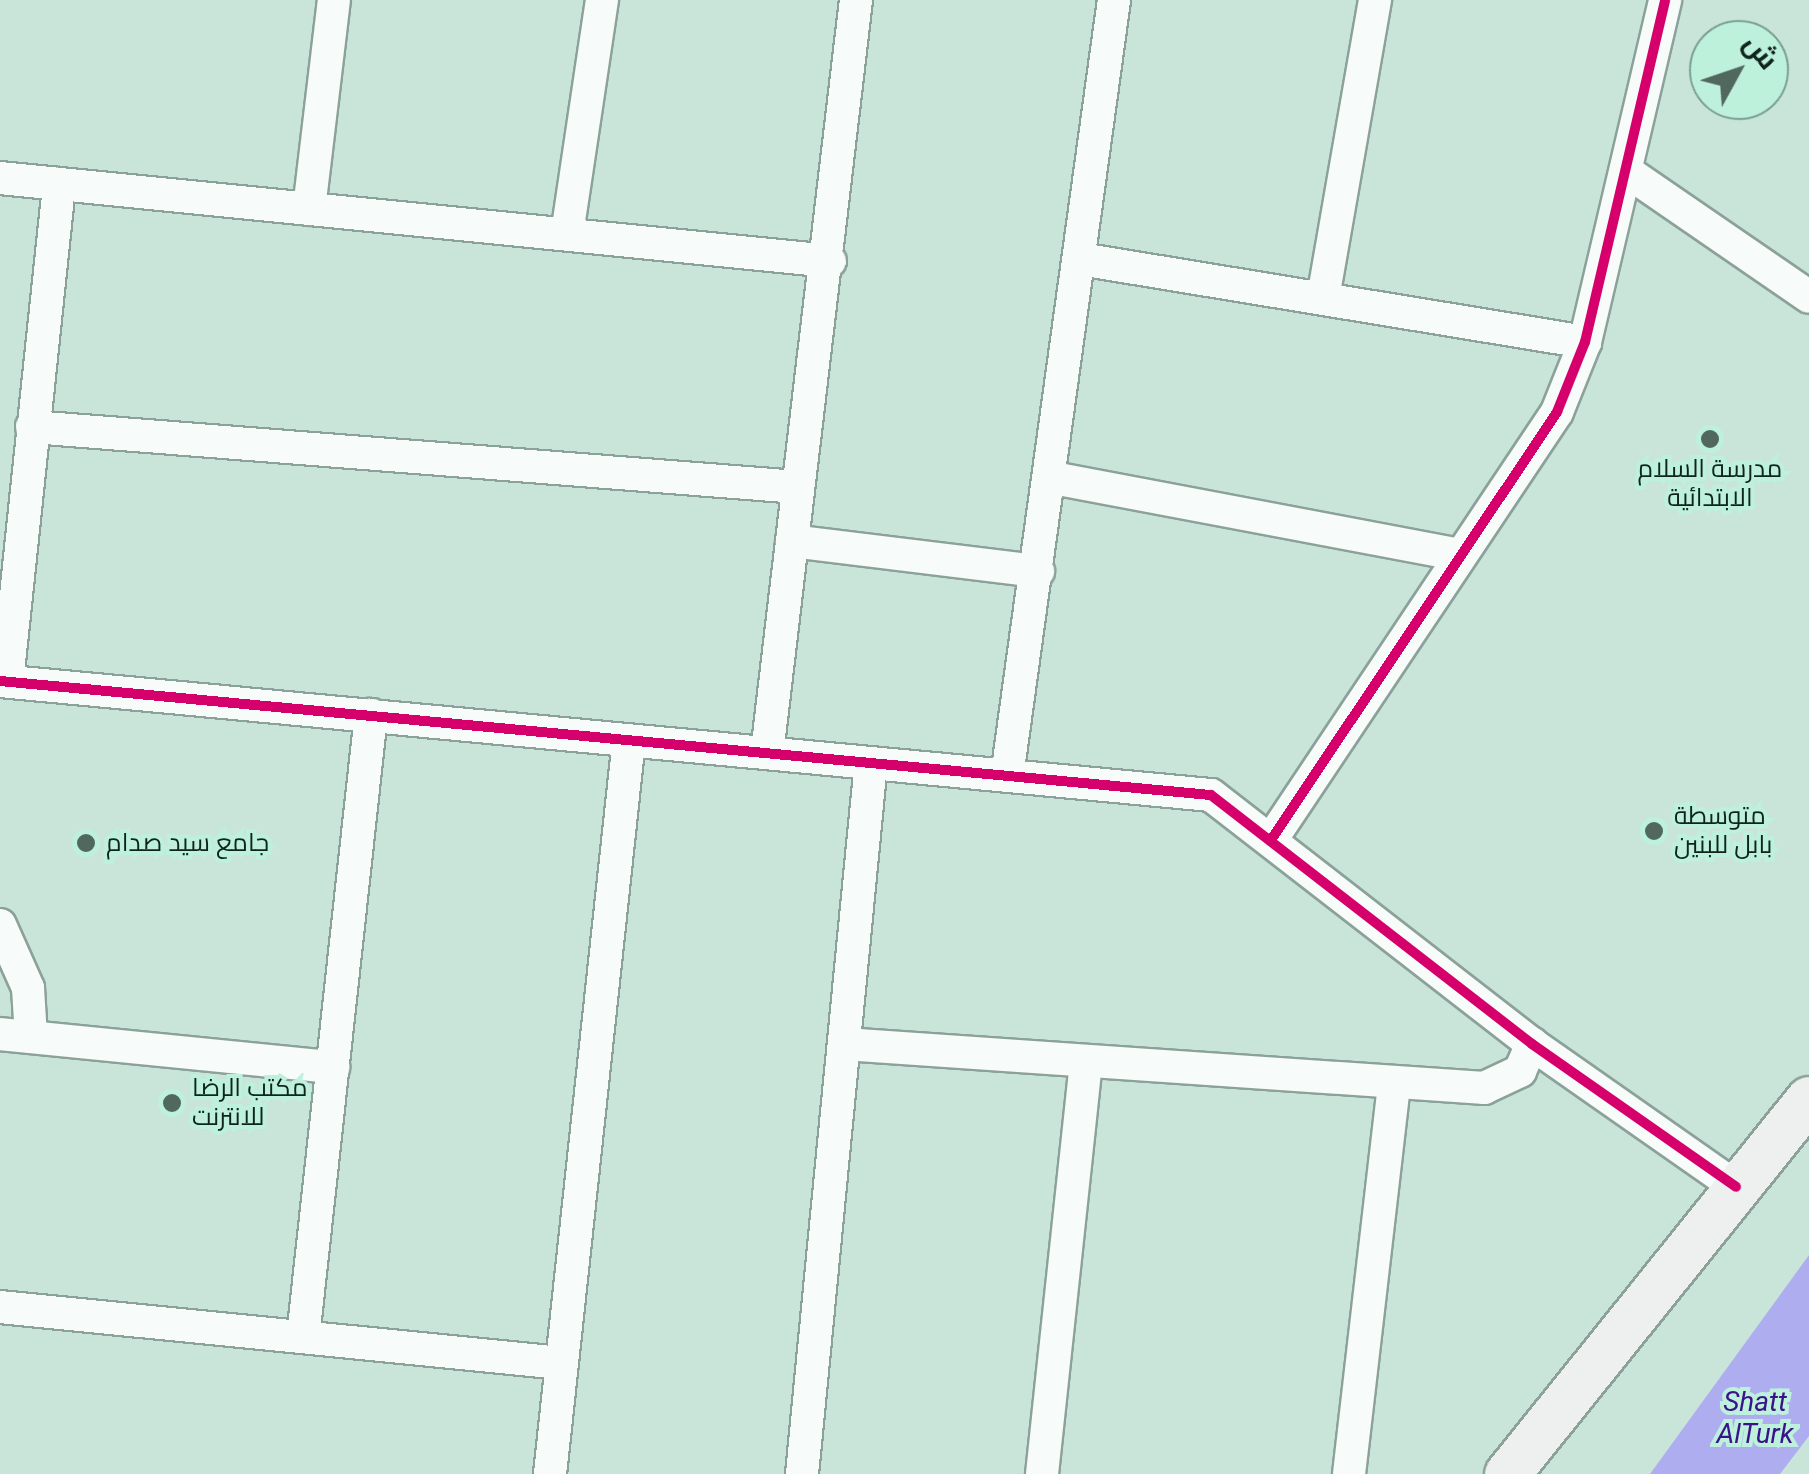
<!DOCTYPE html>
<html>
<head>
<meta charset="utf-8">
<style>
  body { margin:0 }
  #map { position:relative; width:1809px; height:1474px; overflow:hidden; background:#c9e5da; font-family:Roboto,Cairo,sans-serif }
  div>[style] { position:absolute }
  .water>* { inset:0; background:#aeadf0 }
  .roads { filter:drop-shadow(2px 0 #8ba199) drop-shadow(-2px 0 #8ba199) drop-shadow(0 2px #8ba199) drop-shadow(0 -2px #8ba199) }
  .street>* { height:32px; margin:-16px; padding:0 16px; transform-origin:16px; border-radius:16px; background:#f7fbf9 }
  .secondary>* { height:45px; margin:-22.5px; padding:0 22.5px; transform-origin:22.5px; border-radius:22.5px; background:#eef0f0 }
  .cycleway>* { height:10px; margin:-5px; padding:0 5px; transform-origin:5px; border-radius:5px; background:#d6006c }
  .dots>* { width:28px; height:28px; translate:-50% -50%; box-sizing:border-box; border:5px solid #bdf1dc; border-radius:50% }
  span { translate:-50% -50%; white-space:nowrap; text-align:center; line-height:1.15; -webkit-text-stroke:8px #bdf1dc; paint-order:stroke }
  .poi-label { font-size:25px; color:#10241c }
  .left { translate:0 -50%; text-align:left }
  .water-label { font-size:28px; color:#3a1289; font-style:italic }
  .north { position:absolute; left:1689px; top:20px; width:100px; height:100px; box-sizing:border-box; background:#bdf1dc; border:2px solid #789f8f; border-radius:50%; rotate:50deg; font-size:28px; font-weight:700; line-height:40px; text-align:center; color:#10241c }
  .north::after { content:''; display:block; margin:auto; width:35px; height:45px; background:#51685e; clip-path:polygon(50% 0,100% 100%,50% 72%,0 100%) }
</style>
</head>
<body>
<div id="map">
  <div class="water">
    <i style="clip-path:polygon(1809px 1255px,1809px 1436px,1780px 1474px,1650px 1474px)"></i>
  </div>
  <div class="roads">
    <div class="street">
      <i style="left:1626px;top:171px;width:222px;rotate:34.5deg"></i>
      <i style="left:0;top:178px;width:834px;rotate:5.71deg"></i>
      <i style="left:309px;top:209px;width:210px;rotate:-83.2deg"></i>
      <i style="left:567px;top:234px;width:237px;rotate:-81.5deg"></i>
      <i style="left:1080px;top:259px;width:512px;rotate:9.33deg"></i>
      <i style="left:1323px;top:298px;width:303px;rotate:-80.1deg"></i>
      <i style="left:32px;top:427px;width:767px;rotate:4.48deg"></i>
      <i style="left:1053px;top:478px;width:413px;rotate:10.7deg"></i>
      <i style="left:792px;top:541px;width:248px;rotate:7deg"></i>
      <i style="left:0;top:681px;width:1216px;rotate:5.38deg"></i>
      <i style="left:1211px;top:795px;width:406px;rotate:37.8deg"></i>
      <i style="left:1532px;top:1044px;width:249px;rotate:35deg"></i>
      <i style="left:7px;top:681px;width:500px;rotate:-84deg"></i>
      <i style="left:767px;top:753px;width:758px;rotate:-83.26deg"></i>
      <i style="left:1007px;top:776px;width:783px;rotate:-82.15deg"></i>
      <i style="left:1271px;top:840px;width:515px;rotate:-56.25deg"></i>
      <i style="left:1557px;top:412px;width:75px;rotate:-68.2deg"></i>
      <i style="left:1585px;top:342px;width:351px;rotate:-76.8deg"></i>
      <i style="left:0;top:925px;width:69px;rotate:66deg"></i>
      <i style="left:28px;top:988px;width:49px;rotate:86.5deg"></i>
      <i style="left:0;top:1034px;width:335px;rotate:5.7deg"></i>
      <i style="left:844px;top:1044px;width:642px;rotate:3.93deg"></i>
      <i style="left:1484px;top:1088px;width:40px;rotate:-25deg"></i>
      <i style="left:1520px;top:1071px;width:30px;rotate:-66deg"></i>
      <i style="left:0;top:1307px;width:564px;rotate:5.7deg"></i>
      <i style="left:303px;top:1337px;width:626px;rotate:-83.76deg"></i>
      <i style="left:550px;top:1474px;width:738px;rotate:-83.86deg"></i>
      <i style="left:802px;top:1474px;width:714px;rotate:-84.46deg"></i>
      <i style="left:1042px;top:1474px;width:412px;rotate:-83.9deg"></i>
      <i style="left:1349px;top:1474px;width:390px;rotate:-83.4deg"></i>
    </div>
    <div class="secondary">
      <i style="left:1507px;top:1474px;width:481px;rotate:-51.2deg"></i>
    </div>
  </div>
  <div class="cycleway">
    <i style="left:0;top:681px;width:1216px;rotate:5.38deg"></i>
    <i style="left:1211px;top:795px;width:406px;rotate:37.8deg"></i>
    <i style="left:1532px;top:1044px;width:249px;rotate:35deg"></i>
    <i style="left:1271px;top:840px;width:515px;rotate:-56.25deg"></i>
    <i style="left:1557px;top:412px;width:75px;rotate:-68.2deg"></i>
    <i style="left:1585px;top:342px;width:351px;rotate:-76.8deg"></i>
  </div>
  <div class="dots">
    <i style="left:1710px;top:439px;background:#51685e"></i>
    <i style="left:1654px;top:831px;background:#51685e"></i>
    <i style="left:86px;top:843px;background:#51685e"></i>
    <i style="left:172px;top:1103px;background:#51685e"></i>
  </div>
  <div class="poi-label">
    <span style="left:1710px;top:484px">مدرسة السلام<br>الابتدائية</span>
    <span class="left" style="left:1674px;top:831px">متوسطة<br>بابل للبنين</span>
    <span class="left" style="left:106px;top:843px">جامع سيد صدام</span>
    <span class="left" style="left:192px;top:1103px">مكتب الرضا<br>للانترنت</span>
  </div>
  <div class="water-label">
    <span style="left:1755px;top:1418px">Shatt<br>AlTurk</span>
  </div>
  <div class="north">ش</div>
</div>
</body>
</html>
